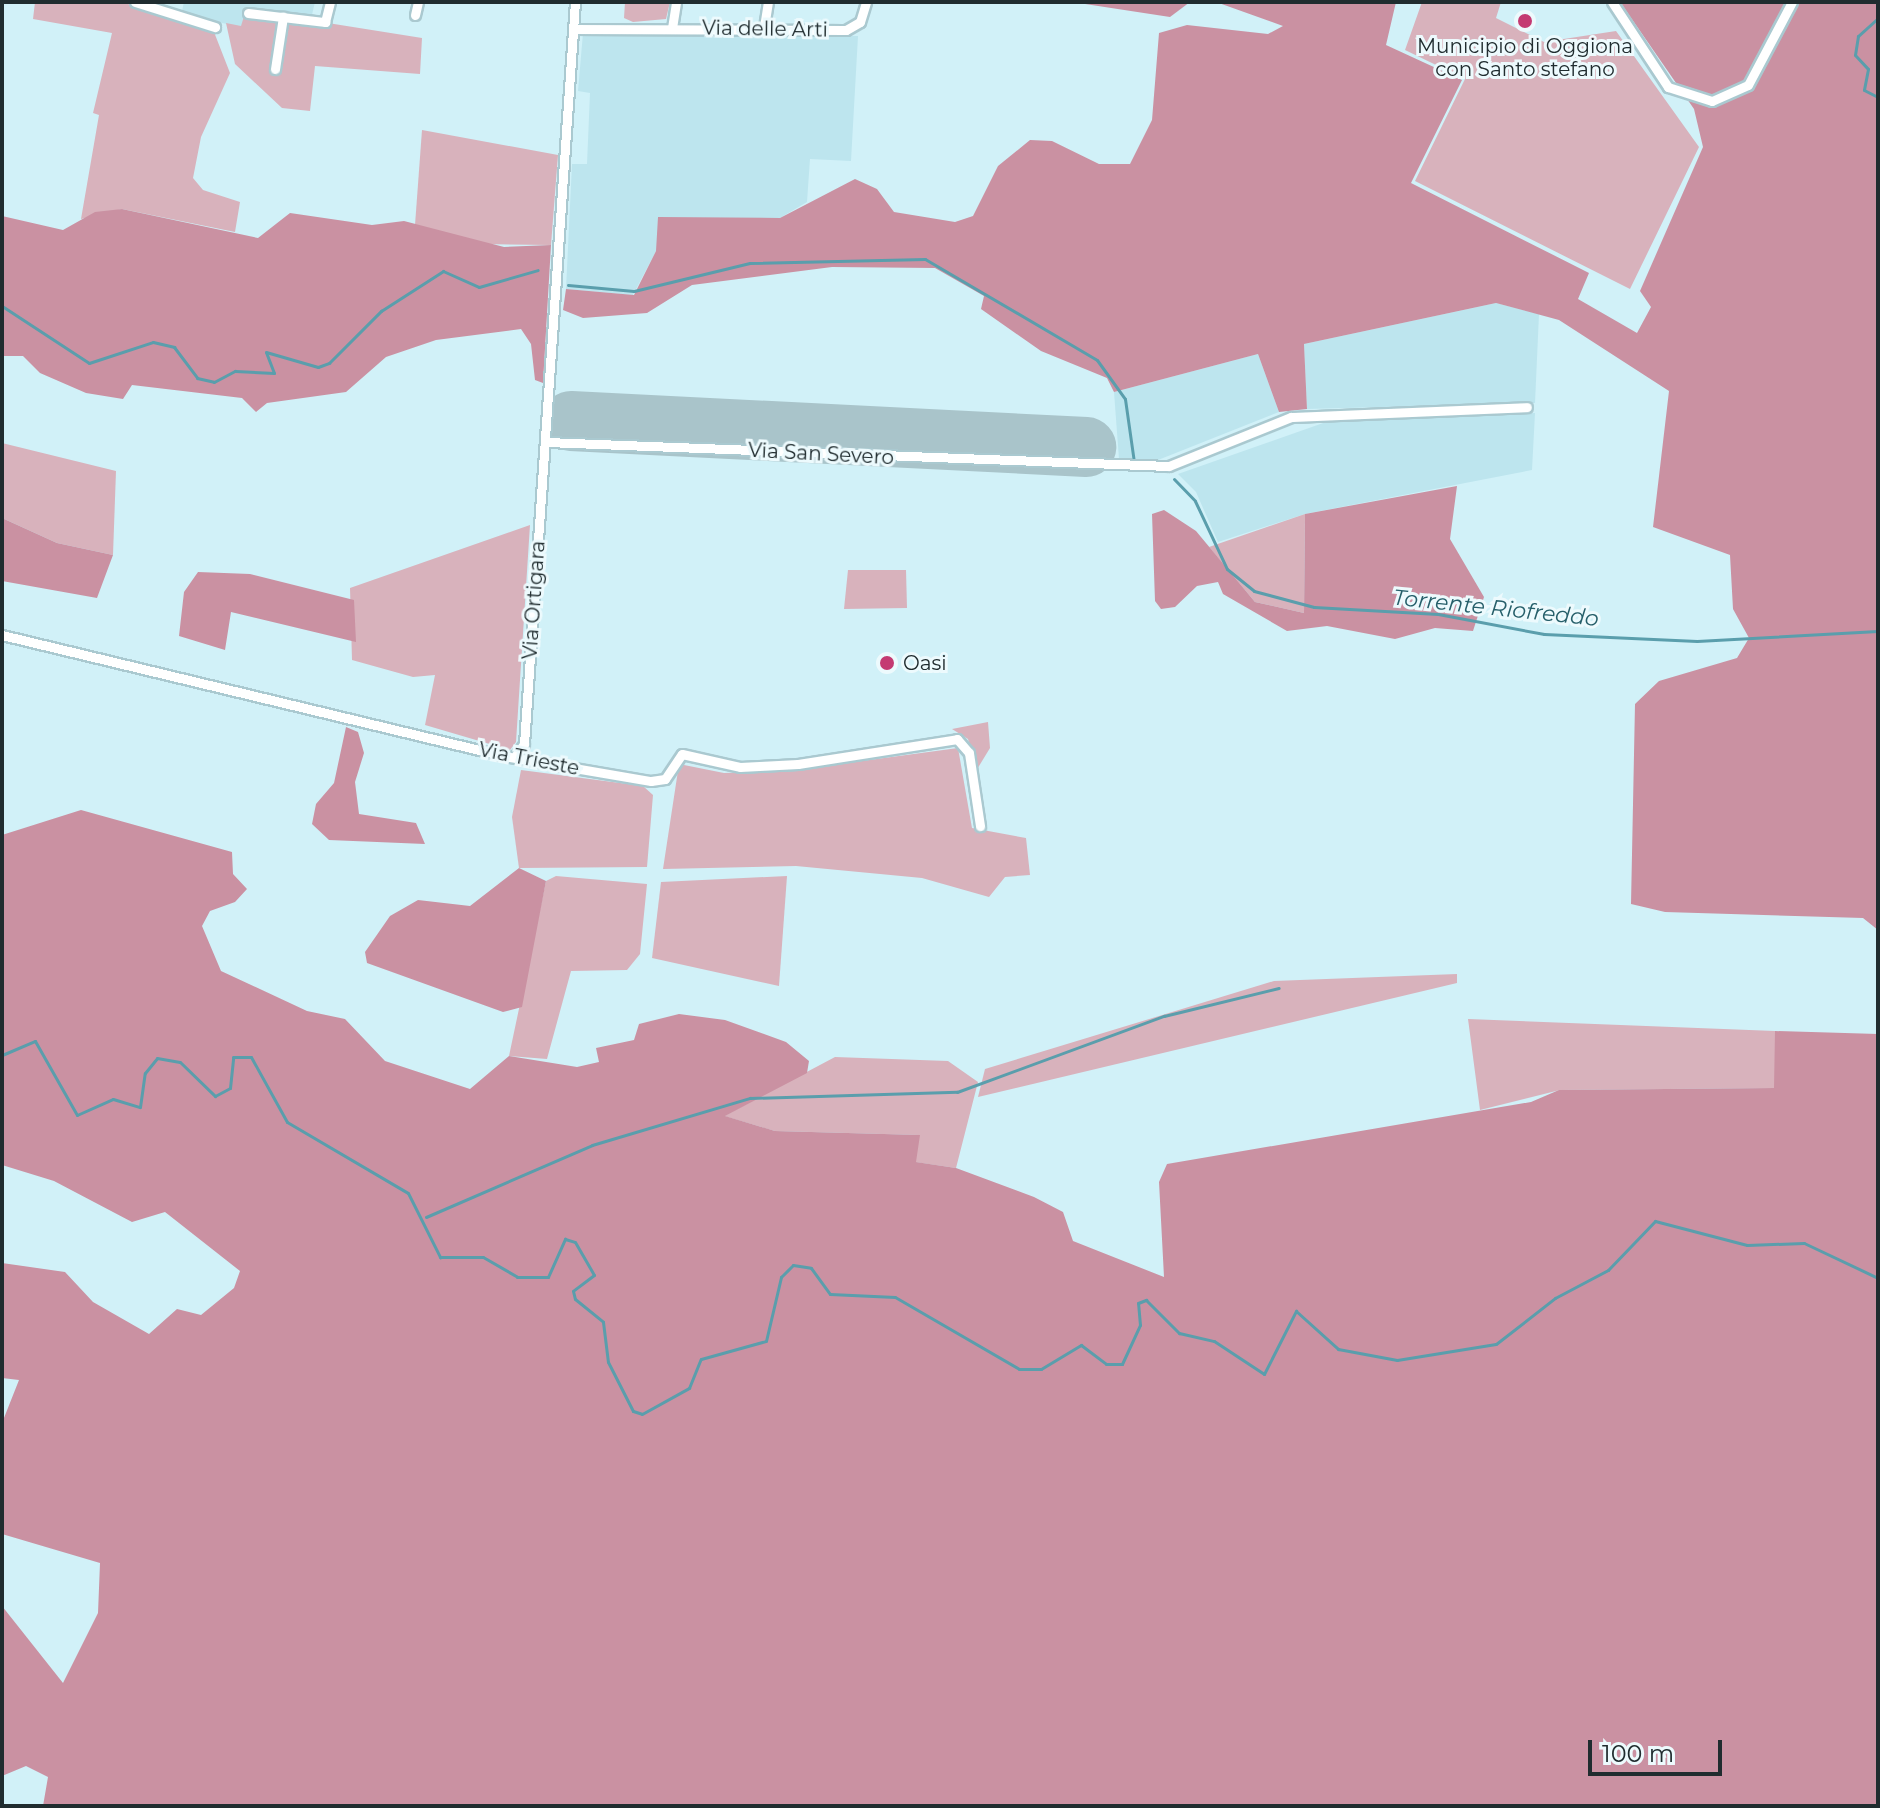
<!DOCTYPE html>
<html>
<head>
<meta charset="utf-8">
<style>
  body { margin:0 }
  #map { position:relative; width:1880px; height:1808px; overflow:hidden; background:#d1f1f8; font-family:Montserrat,sans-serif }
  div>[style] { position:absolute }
  .built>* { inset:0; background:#bde5ee }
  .green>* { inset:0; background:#d8b2bc }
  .forest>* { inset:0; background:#ca91a2 }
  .stream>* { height:3px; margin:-1.5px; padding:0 1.5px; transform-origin:1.5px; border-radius:1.5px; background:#5a9eac }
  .runway>* { height:60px; margin:-30px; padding:0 30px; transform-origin:30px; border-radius:30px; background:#a9c4ca }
  .roads { filter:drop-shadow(2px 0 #aac9d0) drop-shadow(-2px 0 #aac9d0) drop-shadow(0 2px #aac9d0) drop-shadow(0 -2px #aac9d0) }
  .minor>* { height:9px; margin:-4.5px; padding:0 4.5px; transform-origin:4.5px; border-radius:4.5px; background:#fff }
  .dots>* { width:22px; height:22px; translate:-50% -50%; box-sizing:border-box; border:4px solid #edfafd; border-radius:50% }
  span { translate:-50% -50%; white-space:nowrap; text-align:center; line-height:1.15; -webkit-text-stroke:6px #edfafd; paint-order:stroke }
  .street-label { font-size:20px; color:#202c2f }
  .poi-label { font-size:20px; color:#202c2f }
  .left { translate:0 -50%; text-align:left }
  .water-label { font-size:22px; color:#265f6a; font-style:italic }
  .frame { position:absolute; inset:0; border:4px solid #202c2f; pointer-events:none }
  .scale { position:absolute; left:1588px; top:1740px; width:134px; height:36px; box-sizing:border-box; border:4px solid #202c2f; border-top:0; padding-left:10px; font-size:24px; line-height:28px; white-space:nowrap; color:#202c2f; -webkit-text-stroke:6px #edfafd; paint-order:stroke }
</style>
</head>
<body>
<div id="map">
  <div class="built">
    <i style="clip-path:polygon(184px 2px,315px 2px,311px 19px,241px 27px,194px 17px,182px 11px)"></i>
    <i style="clip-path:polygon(583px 33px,858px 36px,851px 161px,810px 159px,807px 202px,780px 218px,735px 218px,656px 251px,633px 295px,566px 289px,572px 164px,587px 164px,590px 93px,578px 91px)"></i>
    <i style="clip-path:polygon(1496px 303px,1539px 314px,1535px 403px,1307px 409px,1304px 344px)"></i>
    <i style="clip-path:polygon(1258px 354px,1279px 412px,1153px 462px,1119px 459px,1114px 392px)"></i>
    <i style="clip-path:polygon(1535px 413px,1532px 470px,1305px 514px,1218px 542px,1196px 492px,1178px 474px,1326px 422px)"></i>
  </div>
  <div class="green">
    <i style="clip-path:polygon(35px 2px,122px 2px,214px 32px,230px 73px,201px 137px,193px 178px,203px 190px,240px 202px,235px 232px,122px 209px,81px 219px,99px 115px,93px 113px,112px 33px,33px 19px)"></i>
    <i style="clip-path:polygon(625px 2px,670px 2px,666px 19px,633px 22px,624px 18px)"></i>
    <i style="clip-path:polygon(1422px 2px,1501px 2px,1496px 18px,1544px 42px,1616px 31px,1699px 147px,1630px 289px,1415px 181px,1465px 79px,1405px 50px)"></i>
    <i style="clip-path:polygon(246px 10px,422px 38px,420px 74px,315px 66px,310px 111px,282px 108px,235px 64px,226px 23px,241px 26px)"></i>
    <i style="clip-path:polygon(422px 130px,558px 155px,551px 245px,482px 244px,415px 225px)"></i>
    <i style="clip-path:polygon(2px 443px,116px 471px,113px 555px,57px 543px,2px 518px)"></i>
    <i style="clip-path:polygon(1305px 514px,1304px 613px,1255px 602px,1209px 547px)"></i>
    <i style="clip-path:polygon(530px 525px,516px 742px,510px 750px,425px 725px,435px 675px,413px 677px,352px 660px,350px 588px)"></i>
    <i style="clip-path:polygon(848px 570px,906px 570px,907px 608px,844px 609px)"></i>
    <i style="clip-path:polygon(988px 722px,990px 748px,976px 771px,968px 739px,952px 729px)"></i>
    <i style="clip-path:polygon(958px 748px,972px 828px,1026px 838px,1030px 875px,1005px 877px,989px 897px,922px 878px,796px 866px,663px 869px,679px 764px,724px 773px,788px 771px)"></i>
    <i style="clip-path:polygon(521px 770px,643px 786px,653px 795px,647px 867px,519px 868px,512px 817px)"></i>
    <i style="clip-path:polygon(556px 876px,647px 884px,640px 954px,627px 970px,571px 971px,547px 1059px,509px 1056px,546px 881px)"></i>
    <i style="clip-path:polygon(787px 876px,779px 986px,652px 958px,661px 882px)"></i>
    <i style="clip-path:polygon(1457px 974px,1457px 983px,978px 1097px,985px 1069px,1274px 981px)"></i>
    <i style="clip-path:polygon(1468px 1019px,1775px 1031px,1775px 1088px,1560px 1090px,1480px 1110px)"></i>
    <i style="clip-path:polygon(835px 1057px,948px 1061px,978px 1082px,956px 1168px,915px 1162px,919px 1135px,775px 1131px,724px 1116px)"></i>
  </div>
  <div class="forest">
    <i style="clip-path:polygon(1072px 2px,1190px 2px,1170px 17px)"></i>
    <i style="clip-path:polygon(1216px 2px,1396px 2px,1386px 45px,1462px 80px,1411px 183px,1589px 273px,1578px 299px,1637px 333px,1651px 307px,1640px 291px,1703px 147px,1694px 109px,1620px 2px,1878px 2px,1878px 930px,1863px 918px,1665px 912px,1631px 904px,1635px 704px,1659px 681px,1737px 658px,1749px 638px,1733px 609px,1730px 555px,1653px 527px,1669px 391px,1559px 320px,1496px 303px,1304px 344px,1307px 409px,1279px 412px,1258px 354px,1114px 392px,1107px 378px,1041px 351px,981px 309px,984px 296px,935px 268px,832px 267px,692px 285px,647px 313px,583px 318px,563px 310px,566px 289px,634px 295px,656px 251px,658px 217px,780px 218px,855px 179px,877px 189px,894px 212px,955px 222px,973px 216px,998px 166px,1030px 140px,1052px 141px,1099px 164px,1130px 164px,1152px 120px,1159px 33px,1187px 25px,1268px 34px,1283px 26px)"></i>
    <i style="clip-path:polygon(122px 209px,258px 238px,290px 213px,372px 225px,404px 221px,504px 247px,551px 245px,543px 383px,535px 380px,531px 344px,521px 329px,436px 340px,386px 357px,346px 392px,267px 403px,256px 412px,242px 398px,132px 385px,123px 399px,86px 393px,40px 373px,23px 356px,2px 356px,2px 216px,63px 230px,95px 212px)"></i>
    <i style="clip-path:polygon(1457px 486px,1450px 539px,1484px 597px,1473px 631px,1435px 628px,1395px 639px,1327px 626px,1287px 631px,1223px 594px,1218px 582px,1197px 586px,1175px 607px,1161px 609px,1155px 601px,1152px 514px,1164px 510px,1196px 531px,1255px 602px,1304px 613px,1305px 514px)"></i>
    <i style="clip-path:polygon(2px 518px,57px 543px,113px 555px,97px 598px,2px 581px)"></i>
    <i style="clip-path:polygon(198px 572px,250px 574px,354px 600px,356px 642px,231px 612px,225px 650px,179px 636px,184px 592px)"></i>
    <i style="clip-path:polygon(346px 727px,358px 732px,364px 753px,355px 782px,359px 814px,416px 823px,425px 844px,329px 840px,312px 824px,316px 804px,334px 783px)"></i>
    <i style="clip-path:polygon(81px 810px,232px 852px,233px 874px,247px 889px,235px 902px,210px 911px,202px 926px,221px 971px,307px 1011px,345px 1019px,385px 1061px,470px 1089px,509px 1056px,577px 1067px,599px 1062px,596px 1048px,634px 1040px,639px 1024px,679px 1014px,725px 1020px,786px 1042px,809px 1061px,807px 1073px,725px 1116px,775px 1131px,920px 1135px,916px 1162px,956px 1168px,1034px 1197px,1063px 1212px,1073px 1241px,1164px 1277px,1159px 1182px,1167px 1164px,1531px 1102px,1559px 1090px,1774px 1088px,1775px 1031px,1878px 1034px,1878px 1806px,43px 1806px,48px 1777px,26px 1766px,2px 1776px,2px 1606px,63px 1683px,98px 1613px,100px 1563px,2px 1534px,2px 1423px,19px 1380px,2px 1378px,2px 1263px,65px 1272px,93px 1302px,149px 1334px,177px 1309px,201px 1315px,234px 1288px,240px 1271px,165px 1212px,132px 1222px,54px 1181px,2px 1165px,2px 835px)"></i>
    <i style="clip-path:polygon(519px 868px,546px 881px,522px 1007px,503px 1012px,367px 963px,365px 952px,390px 916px,418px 900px,470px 906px)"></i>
  </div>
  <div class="stream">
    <i style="left:1878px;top:18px;width:27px;rotate:138deg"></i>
    <i style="left:1858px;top:36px;width:19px;rotate:99deg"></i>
    <i style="left:1855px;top:55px;width:19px;rotate:47deg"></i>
    <i style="left:1868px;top:69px;width:21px;rotate:101deg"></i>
    <i style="left:1864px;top:90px;width:16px;rotate:27deg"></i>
    <i style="left:1878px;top:118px;width:66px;rotate:90deg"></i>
    <i style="left:568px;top:285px;width:66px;rotate:5.2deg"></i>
    <i style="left:634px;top:291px;width:119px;rotate:-13.6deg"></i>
    <i style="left:750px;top:263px;width:175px;rotate:-1.3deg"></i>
    <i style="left:925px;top:259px;width:199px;rotate:30.4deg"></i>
    <i style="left:1097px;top:360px;width:48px;rotate:54.3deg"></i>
    <i style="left:1125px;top:399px;width:64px;rotate:81.9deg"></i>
    <i style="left:2px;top:306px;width:104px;rotate:33.2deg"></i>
    <i style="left:89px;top:363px;width:67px;rotate:-18.2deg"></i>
    <i style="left:153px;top:342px;width:22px;rotate:13deg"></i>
    <i style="left:174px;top:347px;width:39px;rotate:53deg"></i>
    <i style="left:197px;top:378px;width:17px;rotate:13deg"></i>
    <i style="left:214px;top:382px;width:24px;rotate:-28deg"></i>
    <i style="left:235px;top:371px;width:39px;rotate:3deg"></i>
    <i style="left:274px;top:373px;width:22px;rotate:-111deg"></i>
    <i style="left:266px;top:352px;width:54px;rotate:16.1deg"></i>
    <i style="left:318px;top:367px;width:12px;rotate:-20deg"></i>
    <i style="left:329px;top:363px;width:74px;rotate:-45deg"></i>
    <i style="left:381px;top:311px;width:74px;rotate:-32.8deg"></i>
    <i style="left:443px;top:271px;width:39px;rotate:24deg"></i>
    <i style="left:479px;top:287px;width:61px;rotate:-16.1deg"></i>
    <i style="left:1174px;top:479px;width:30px;rotate:46deg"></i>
    <i style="left:1195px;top:501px;width:75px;rotate:64.8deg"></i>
    <i style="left:1227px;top:569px;width:35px;rotate:39deg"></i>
    <i style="left:1254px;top:591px;width:62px;rotate:14.9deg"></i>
    <i style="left:1314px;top:607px;width:124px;rotate:3.2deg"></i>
    <i style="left:1438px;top:614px;width:108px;rotate:10.7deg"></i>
    <i style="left:1544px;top:634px;width:153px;rotate:2.6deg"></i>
    <i style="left:1697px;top:641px;width:181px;rotate:-3.2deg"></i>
    <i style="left:2px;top:1055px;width:36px;rotate:-23deg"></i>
    <i style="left:35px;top:1041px;width:85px;rotate:60.4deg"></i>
    <i style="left:77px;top:1115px;width:39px;rotate:-24deg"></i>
    <i style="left:113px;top:1099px;width:28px;rotate:17deg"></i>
    <i style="left:140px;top:1107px;width:34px;rotate:-82deg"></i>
    <i style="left:145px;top:1073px;width:19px;rotate:-51deg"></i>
    <i style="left:157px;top:1058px;width:23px;rotate:10deg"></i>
    <i style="left:180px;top:1062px;width:49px;rotate:44.2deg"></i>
    <i style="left:215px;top:1096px;width:17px;rotate:-28deg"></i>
    <i style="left:230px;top:1088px;width:31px;rotate:-84deg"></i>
    <i style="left:233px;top:1057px;width:18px"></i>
    <i style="left:251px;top:1057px;width:74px;rotate:61deg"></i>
    <i style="left:287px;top:1122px;width:140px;rotate:30.4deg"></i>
    <i style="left:408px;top:1193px;width:72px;rotate:63.4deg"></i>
    <i style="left:440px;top:1257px;width:43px"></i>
    <i style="left:483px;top:1257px;width:39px;rotate:30deg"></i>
    <i style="left:517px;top:1277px;width:31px"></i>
    <i style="left:548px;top:1277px;width:42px;rotate:-65.9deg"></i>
    <i style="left:565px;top:1239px;width:10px;rotate:17deg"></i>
    <i style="left:575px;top:1242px;width:38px;rotate:60deg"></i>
    <i style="left:594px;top:1275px;width:26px;rotate:143deg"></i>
    <i style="left:573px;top:1291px;width:8px;rotate:76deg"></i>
    <i style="left:575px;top:1299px;width:36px;rotate:39deg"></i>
    <i style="left:603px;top:1322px;width:40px;rotate:82.9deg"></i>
    <i style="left:608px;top:1362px;width:55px;rotate:63deg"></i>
    <i style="left:633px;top:1411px;width:9px;rotate:18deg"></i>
    <i style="left:642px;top:1414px;width:54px;rotate:-29deg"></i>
    <i style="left:689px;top:1388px;width:31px;rotate:-68deg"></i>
    <i style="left:701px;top:1359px;width:67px;rotate:-15.5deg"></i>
    <i style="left:766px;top:1341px;width:66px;rotate:-76.8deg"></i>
    <i style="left:781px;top:1277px;width:17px;rotate:-45deg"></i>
    <i style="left:793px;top:1265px;width:18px;rotate:9deg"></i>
    <i style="left:811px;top:1268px;width:32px;rotate:54deg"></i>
    <i style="left:830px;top:1294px;width:65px;rotate:2.6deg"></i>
    <i style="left:895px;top:1297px;width:143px;rotate:30.1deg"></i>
    <i style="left:1019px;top:1369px;width:22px"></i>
    <i style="left:1041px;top:1369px;width:47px;rotate:-31deg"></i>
    <i style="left:1081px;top:1345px;width:31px;rotate:37deg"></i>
    <i style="left:1106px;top:1364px;width:16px"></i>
    <i style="left:1122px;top:1364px;width:43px;rotate:-65.2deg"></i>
    <i style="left:1140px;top:1325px;width:22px;rotate:-95deg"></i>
    <i style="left:1138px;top:1303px;width:9px;rotate:-21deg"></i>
    <i style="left:1146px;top:1300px;width:47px;rotate:45deg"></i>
    <i style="left:1179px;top:1333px;width:36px;rotate:13deg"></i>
    <i style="left:1214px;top:1341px;width:60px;rotate:33.4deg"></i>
    <i style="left:1264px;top:1374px;width:71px;rotate:-63.1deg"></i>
    <i style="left:1296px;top:1311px;width:57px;rotate:42.1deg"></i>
    <i style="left:1338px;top:1349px;width:60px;rotate:10.6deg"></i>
    <i style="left:1397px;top:1360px;width:100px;rotate:-9.2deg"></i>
    <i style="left:1496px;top:1344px;width:75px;rotate:-37.9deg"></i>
    <i style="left:1555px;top:1298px;width:60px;rotate:-27.8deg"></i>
    <i style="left:1608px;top:1270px;width:68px;rotate:-46.2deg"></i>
    <i style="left:1655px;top:1221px;width:95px;rotate:14.6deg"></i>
    <i style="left:1747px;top:1245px;width:57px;rotate:-2deg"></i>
    <i style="left:1804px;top:1243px;width:82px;rotate:25.3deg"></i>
    <i style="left:426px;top:1217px;width:181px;rotate:-23.4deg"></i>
    <i style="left:592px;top:1145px;width:165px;rotate:-16.6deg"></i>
    <i style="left:750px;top:1098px;width:207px;rotate:-1.7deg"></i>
    <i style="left:957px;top:1092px;width:221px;rotate:-20.2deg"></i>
    <i style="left:1164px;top:1016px;width:118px;rotate:-13.7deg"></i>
  </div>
  <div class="runway">
    <i style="left:571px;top:421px;width:516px;rotate:2.89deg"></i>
  </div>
  <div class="roads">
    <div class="minor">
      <i style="left:135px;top:2px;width:84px;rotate:17.4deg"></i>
      <i style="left:1612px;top:2px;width:102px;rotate:56.6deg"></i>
      <i style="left:1668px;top:87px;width:46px;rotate:17.7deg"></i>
      <i style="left:1712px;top:101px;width:39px;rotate:-24deg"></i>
      <i style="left:1748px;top:85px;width:94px;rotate:-62.1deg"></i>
      <i style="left:248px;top:13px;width:78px;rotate:6.7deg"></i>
      <i style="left:325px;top:22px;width:21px;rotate:-76deg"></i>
      <i style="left:415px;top:15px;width:13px;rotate:-77deg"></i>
      <i style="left:764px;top:27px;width:25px;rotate:-81deg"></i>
      <i style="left:672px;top:28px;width:26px;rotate:-81deg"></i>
      <i style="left:573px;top:29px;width:273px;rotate:0.2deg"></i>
      <i style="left:846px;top:30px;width:16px;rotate:-30deg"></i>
      <i style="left:860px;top:22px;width:21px;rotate:-73deg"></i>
      <i style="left:275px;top:69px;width:53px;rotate:-81.3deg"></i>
      <i style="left:546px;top:442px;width:623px;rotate:2.21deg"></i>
      <i style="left:1169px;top:466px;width:131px;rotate:-21.9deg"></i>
      <i style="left:1291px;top:417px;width:236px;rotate:-2.4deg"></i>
      <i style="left:2px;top:635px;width:516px;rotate:13.55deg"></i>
      <i style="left:504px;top:756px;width:149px;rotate:9.7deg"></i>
      <i style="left:651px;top:781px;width:14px;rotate:-8deg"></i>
      <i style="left:665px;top:779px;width:30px;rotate:-56deg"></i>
      <i style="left:682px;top:754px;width:59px;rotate:12.6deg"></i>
      <i style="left:740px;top:767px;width:58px;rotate:-3deg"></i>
      <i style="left:798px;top:764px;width:161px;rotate:-8.9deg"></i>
      <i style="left:957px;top:739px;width:18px;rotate:49deg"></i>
      <i style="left:969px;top:753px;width:74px;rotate:81.4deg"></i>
      <i style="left:516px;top:755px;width:14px;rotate:-54deg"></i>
      <i style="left:524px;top:744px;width:744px;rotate:-86.07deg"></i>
    </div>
  </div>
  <div class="dots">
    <i style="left:1525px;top:21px;background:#c43a72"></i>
    <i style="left:887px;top:663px;background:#c43a72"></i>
  </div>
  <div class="street-label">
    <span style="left:765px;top:29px;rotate:1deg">Via delle Arti</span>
    <span style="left:821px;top:454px;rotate:3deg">Via San Severo</span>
    <span style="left:534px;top:600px;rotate:-86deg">Via Ortigara</span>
    <span style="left:529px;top:759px;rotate:11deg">Via Trieste</span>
  </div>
  <div class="poi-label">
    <span style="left:1525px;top:58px">Municipio di Oggiona<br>con Santo stefano</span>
    <span class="left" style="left:903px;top:663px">Oasi</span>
  </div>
  <div class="water-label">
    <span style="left:1496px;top:608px;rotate:6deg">Torrente Riofreddo</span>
  </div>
  <div class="frame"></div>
  <div class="scale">100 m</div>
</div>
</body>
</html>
